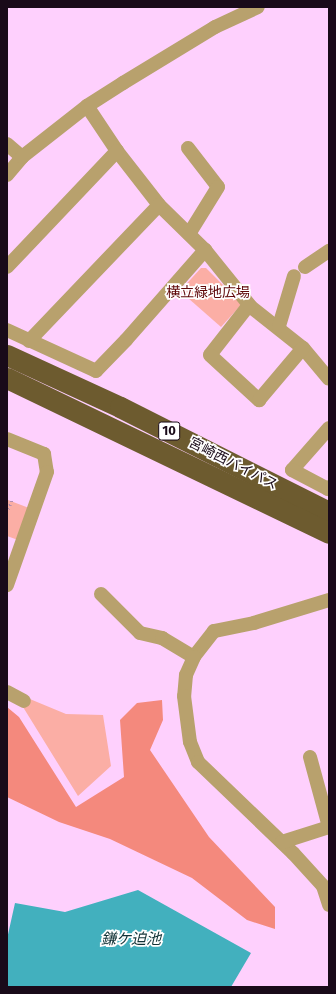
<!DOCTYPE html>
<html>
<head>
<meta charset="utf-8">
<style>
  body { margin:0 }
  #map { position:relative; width:336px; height:994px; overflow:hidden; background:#fed0fd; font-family:"Fira Sans","Noto Sans JP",sans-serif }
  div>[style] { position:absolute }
  .green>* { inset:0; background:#fbaea5 }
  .forest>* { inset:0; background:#f4897d }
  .water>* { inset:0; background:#42b0be }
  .path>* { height:2.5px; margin-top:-1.25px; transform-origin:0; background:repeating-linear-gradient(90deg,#b18db0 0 1px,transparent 0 4px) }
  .minor>* { height:14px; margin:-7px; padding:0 7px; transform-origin:7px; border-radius:7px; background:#b8a16d }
  .highway>* { height:21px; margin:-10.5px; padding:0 10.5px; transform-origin:10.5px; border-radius:10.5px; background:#6d5b2f }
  span { translate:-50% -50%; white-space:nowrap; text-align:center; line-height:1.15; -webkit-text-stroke:3.5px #fff; paint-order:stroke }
  .shield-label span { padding:1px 3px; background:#fff; border:1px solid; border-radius:3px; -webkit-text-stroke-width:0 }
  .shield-label { font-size:13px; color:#190a19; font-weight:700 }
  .park-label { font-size:14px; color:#5e0709 }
  .street-label { font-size:14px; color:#190a19 }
  .water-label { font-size:15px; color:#123337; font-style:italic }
  .frame { position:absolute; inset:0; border:8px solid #190a19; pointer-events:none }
</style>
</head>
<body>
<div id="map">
  <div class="green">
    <i style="clip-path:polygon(201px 268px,206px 268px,240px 302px,240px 306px,221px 327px,180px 291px)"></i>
    <i style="clip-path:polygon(8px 500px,29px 508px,18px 540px,7px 536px)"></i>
    <i style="clip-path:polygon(25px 697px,66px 714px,103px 715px,111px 766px,78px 796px,23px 707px)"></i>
  </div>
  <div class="forest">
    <i style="clip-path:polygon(162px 700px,163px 720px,150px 750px,209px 837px,275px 907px,275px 929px,247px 920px,192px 878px,110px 839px,59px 822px,7px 797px,7px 707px,19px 717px,76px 807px,124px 777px,120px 720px,137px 703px)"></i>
  </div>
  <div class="water">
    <i style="clip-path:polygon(138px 890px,251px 953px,231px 987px,7px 987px,7px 939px,15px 903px,65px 912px)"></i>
  </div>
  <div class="path">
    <i style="left:8px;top:509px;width:10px;rotate:-66deg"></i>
  </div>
  <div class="minor">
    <i style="left:87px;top:106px;width:54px;rotate:56.3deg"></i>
    <i style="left:117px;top:151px;width:68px;rotate:52.1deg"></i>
    <i style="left:159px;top:205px;width:64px;rotate:44.4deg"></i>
    <i style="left:205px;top:250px;width:73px;rotate:51.1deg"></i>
    <i style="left:251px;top:307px;width:66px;rotate:38.3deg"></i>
    <i style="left:303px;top:348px;width:40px;rotate:50deg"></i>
    <i style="left:7px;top:144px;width:20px;rotate:41deg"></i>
    <i style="left:188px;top:148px;width:49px;rotate:52.4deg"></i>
    <i style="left:218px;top:187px;width:55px;rotate:121.7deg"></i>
    <i style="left:7px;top:175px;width:23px;rotate:-50deg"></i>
    <i style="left:22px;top:157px;width:83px;rotate:-38.1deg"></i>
    <i style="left:87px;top:106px;width:43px;rotate:-32.6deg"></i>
    <i style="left:123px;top:83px;width:108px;rotate:-31.3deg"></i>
    <i style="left:215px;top:27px;width:47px;rotate:-24.9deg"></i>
    <i style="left:7px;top:267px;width:160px;rotate:-46.5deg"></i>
    <i style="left:305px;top:267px;width:29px;rotate:-34deg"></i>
    <i style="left:249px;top:305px;width:63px;rotate:128deg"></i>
    <i style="left:210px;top:355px;width:67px;rotate:42.6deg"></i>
    <i style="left:259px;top:400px;width:68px;rotate:-49.8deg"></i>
    <i style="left:279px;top:326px;width:52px;rotate:-73.3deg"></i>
    <i style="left:7px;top:330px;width:98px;rotate:24.7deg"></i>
    <i style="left:96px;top:371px;width:43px;rotate:-45.9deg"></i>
    <i style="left:126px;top:340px;width:120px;rotate:-48.7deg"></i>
    <i style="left:29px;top:341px;width:188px;rotate:-46.3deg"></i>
    <i style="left:329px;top:428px;width:56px;rotate:131.4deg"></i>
    <i style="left:292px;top:470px;width:41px;rotate:27.8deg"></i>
    <i style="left:328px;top:489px;width:2px;rotate:-63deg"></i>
    <i style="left:7px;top:439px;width:40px;rotate:22deg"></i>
    <i style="left:44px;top:454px;width:18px;rotate:81deg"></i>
    <i style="left:47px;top:472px;width:120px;rotate:109.5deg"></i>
    <i style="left:101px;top:594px;width:55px;rotate:45deg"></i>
    <i style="left:140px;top:633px;width:23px;rotate:13deg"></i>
    <i style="left:162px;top:638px;width:37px;rotate:31deg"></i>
    <i style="left:329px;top:600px;width:78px;rotate:163deg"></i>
    <i style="left:254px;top:623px;width:41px;rotate:168.7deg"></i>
    <i style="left:214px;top:631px;width:33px;rotate:128deg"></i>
    <i style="left:194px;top:657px;width:20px;rotate:114deg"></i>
    <i style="left:186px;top:675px;width:21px;rotate:95deg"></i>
    <i style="left:184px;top:696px;width:46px;rotate:82.6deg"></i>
    <i style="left:190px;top:742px;width:22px;rotate:68deg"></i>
    <i style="left:198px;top:762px;width:132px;rotate:43.8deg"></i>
    <i style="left:293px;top:853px;width:45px;rotate:47.7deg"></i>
    <i style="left:323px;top:886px;width:20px;rotate:72deg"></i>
    <i style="left:7px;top:692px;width:19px;rotate:28deg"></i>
    <i style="left:310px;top:757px;width:73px;rotate:74.8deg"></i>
    <i style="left:282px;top:842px;width:49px;rotate:-17.7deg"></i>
  </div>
  <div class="highway">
    <i style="left:7px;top:355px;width:124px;rotate:24.7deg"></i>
    <i style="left:120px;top:407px;width:234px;rotate:26.7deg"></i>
    <i style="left:7px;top:378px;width:357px;rotate:25.7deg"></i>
  </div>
  <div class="shield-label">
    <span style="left:169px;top:431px">10</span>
  </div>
  <div class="park-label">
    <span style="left:208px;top:293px">横立緑地広場</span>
  </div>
  <div class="street-label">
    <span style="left:233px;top:464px;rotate:27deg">宮崎西バイパス</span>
  </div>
  <div class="water-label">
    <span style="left:131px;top:940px">鎌ケ迫池</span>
  </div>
  <div class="frame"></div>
</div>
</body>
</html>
